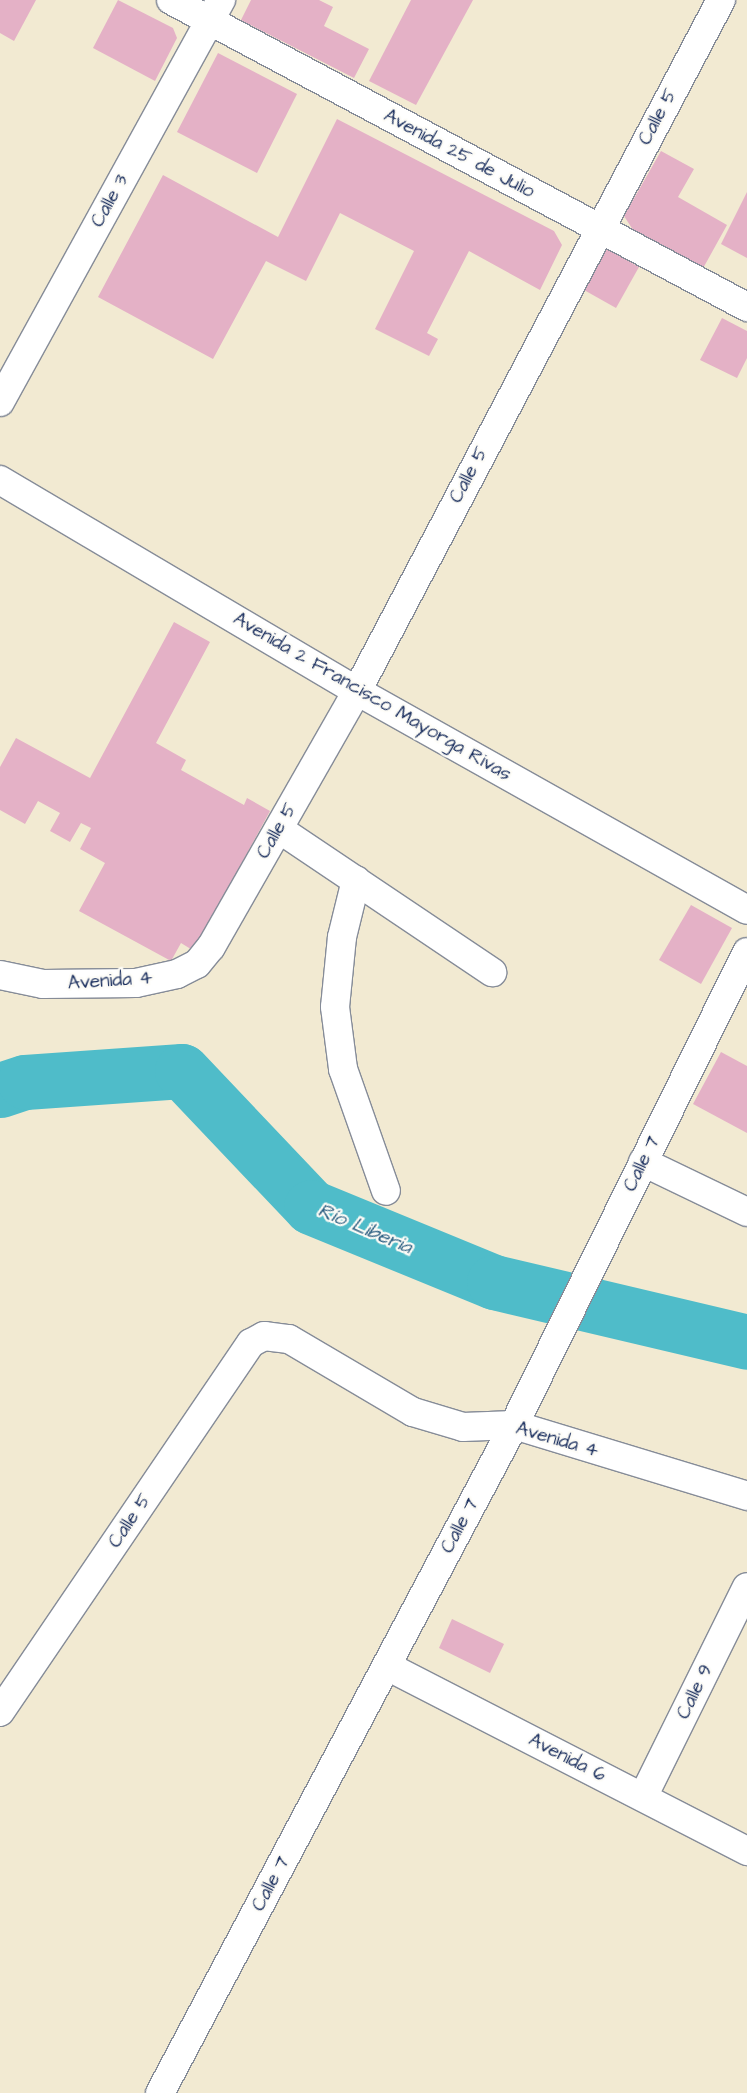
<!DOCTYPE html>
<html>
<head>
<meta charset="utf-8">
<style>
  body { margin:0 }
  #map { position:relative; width:747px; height:2093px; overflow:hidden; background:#f2ead2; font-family:"Architects Daughter",sans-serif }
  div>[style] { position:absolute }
  .river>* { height:55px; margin:-27.5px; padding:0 27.5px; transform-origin:27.5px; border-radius:27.5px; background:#4fbcc9 }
  .building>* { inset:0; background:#e4b1c6 }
  .roads { filter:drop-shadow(1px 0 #868c98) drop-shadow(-1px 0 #868c98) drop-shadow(0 1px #868c98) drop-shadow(0 -1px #868c98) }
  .minor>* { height:28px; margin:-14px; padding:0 14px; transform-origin:14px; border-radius:14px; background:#fff }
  span { translate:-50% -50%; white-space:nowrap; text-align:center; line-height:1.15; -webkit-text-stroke:4.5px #fdfcf7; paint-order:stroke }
  .street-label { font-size:19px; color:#1b2f5e }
  .water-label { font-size:20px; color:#2d6083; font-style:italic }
</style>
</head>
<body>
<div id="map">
  <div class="river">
    <i style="left:0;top:1090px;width:26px;rotate:-18deg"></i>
    <i style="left:25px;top:1082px;width:157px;rotate:-4deg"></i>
    <i style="left:182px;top:1071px;width:187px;rotate:46.5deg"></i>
    <i style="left:311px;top:1207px;width:198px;rotate:22.3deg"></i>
    <i style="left:494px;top:1282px;width:260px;rotate:13.3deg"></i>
  </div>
  <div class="building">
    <i style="clip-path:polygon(0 0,36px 0,14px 41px,0 33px)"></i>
    <i style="clip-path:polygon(118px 0,173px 28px,177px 38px,155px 81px,93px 48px)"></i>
    <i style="clip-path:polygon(251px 0,319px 0,333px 7px,324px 26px,369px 49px,354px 78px,241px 20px)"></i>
    <i style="clip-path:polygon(411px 0,473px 0,416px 105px,369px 81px)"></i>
    <i style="clip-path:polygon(218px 53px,297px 94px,257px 173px,177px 132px)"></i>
    <i style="clip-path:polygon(337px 119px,554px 231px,562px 245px,540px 290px,469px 251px,427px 333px,438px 339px,429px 356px,375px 329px,414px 251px,340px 213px,306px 281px,266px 261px,213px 359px,98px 297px,163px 175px,278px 237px)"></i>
    <i style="clip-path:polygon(661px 151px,694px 169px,678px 197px,727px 225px,701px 272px,637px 236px,624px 216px)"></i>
    <i style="clip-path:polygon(747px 192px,747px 258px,721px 244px)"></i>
    <i style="clip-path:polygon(607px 249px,639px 267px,616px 308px,584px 290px)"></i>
    <i style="clip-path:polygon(722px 318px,747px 331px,747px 358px,737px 378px,700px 360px)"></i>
    <i style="clip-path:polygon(174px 622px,210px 642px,156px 743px,186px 760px,181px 770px,244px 805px,247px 798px,270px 811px,194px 951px,181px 943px,171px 961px,79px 911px,105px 863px,80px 849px,91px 828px,81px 823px,70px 842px,50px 831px,60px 813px,38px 801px,25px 824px,0 810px,0 767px,16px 738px,90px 778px)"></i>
    <i style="clip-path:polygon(691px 905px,732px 928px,701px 984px,659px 960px)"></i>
    <i style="clip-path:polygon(721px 1052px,747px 1066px,747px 1133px,693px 1104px)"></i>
    <i style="clip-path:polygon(452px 1619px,504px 1644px,490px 1673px,439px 1648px)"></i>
  </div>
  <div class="roads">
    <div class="minor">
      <i style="left:171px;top:0;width:653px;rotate:28.06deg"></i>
      <i style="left:0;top:402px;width:459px;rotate:-61.2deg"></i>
      <i style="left:0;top:480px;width:415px;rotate:30.6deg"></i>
      <i style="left:357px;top:691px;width:447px;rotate:29.3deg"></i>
      <i style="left:279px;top:829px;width:257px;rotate:33.9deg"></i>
      <i style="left:356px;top:880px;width:59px;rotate:103.8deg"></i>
      <i style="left:342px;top:937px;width:70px;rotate:95.7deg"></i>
      <i style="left:335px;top:1007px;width:63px;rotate:82.6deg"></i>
      <i style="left:343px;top:1069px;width:129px;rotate:70.6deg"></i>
      <i style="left:0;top:975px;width:44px;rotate:11.8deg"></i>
      <i style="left:43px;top:984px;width:93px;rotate:-0.6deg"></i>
      <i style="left:136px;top:983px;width:42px;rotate:-12.4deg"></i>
      <i style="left:177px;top:974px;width:22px;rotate:-27deg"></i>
      <i style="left:197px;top:964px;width:22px;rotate:-51deg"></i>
      <i style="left:211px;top:947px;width:295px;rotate:-60.3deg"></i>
      <i style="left:357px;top:691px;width:781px;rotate:-62.22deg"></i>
      <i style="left:643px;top:1162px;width:115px;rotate:25.7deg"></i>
      <i style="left:387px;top:1666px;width:405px;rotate:27.2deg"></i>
      <i style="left:0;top:1712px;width:446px;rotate:-55.8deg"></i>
      <i style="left:251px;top:1343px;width:15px;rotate:-28deg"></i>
      <i style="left:264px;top:1336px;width:25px;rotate:7deg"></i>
      <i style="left:289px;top:1339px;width:144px;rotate:30.5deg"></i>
      <i style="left:413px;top:1412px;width:52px;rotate:16.7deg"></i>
      <i style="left:463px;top:1427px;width:51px;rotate:-2.2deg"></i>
      <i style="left:514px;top:1425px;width:244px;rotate:16.9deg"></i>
      <i style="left:643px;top:1797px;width:234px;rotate:-63.7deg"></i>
      <i style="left:160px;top:2093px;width:756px;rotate:-62.08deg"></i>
      <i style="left:514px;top:1425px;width:527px;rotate:-63.78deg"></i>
    </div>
  </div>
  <div class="street-label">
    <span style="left:658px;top:117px;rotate:-62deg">Calle 5</span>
    <span style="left:459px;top:154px;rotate:28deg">Avenida 25 de Julio</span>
    <span style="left:110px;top:201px;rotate:-61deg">Calle 3</span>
    <span style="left:469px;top:475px;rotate:-62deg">Calle 5</span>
    <span style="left:372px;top:697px;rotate:30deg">Avenida 2 Francisco Mayorga Rivas</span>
    <span style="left:277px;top:831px;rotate:-60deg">Calle 5</span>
    <span style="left:110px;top:981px;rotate:-4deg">Avenida 4</span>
    <span style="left:642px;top:1164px;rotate:-64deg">Calle 7</span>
    <span style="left:557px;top:1440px;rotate:16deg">Avenida 4</span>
    <span style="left:130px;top:1521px;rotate:-56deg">Calle 5</span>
    <span style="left:460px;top:1526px;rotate:-62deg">Calle 7</span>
    <span style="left:695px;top:1692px;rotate:-64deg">Calle 9</span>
    <span style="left:567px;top:1758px;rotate:27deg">Avenida 6</span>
    <span style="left:271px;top:1884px;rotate:-62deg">Calle 7</span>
  </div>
  <div class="water-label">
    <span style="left:365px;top:1229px;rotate:23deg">Río Liberia</span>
  </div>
</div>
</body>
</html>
